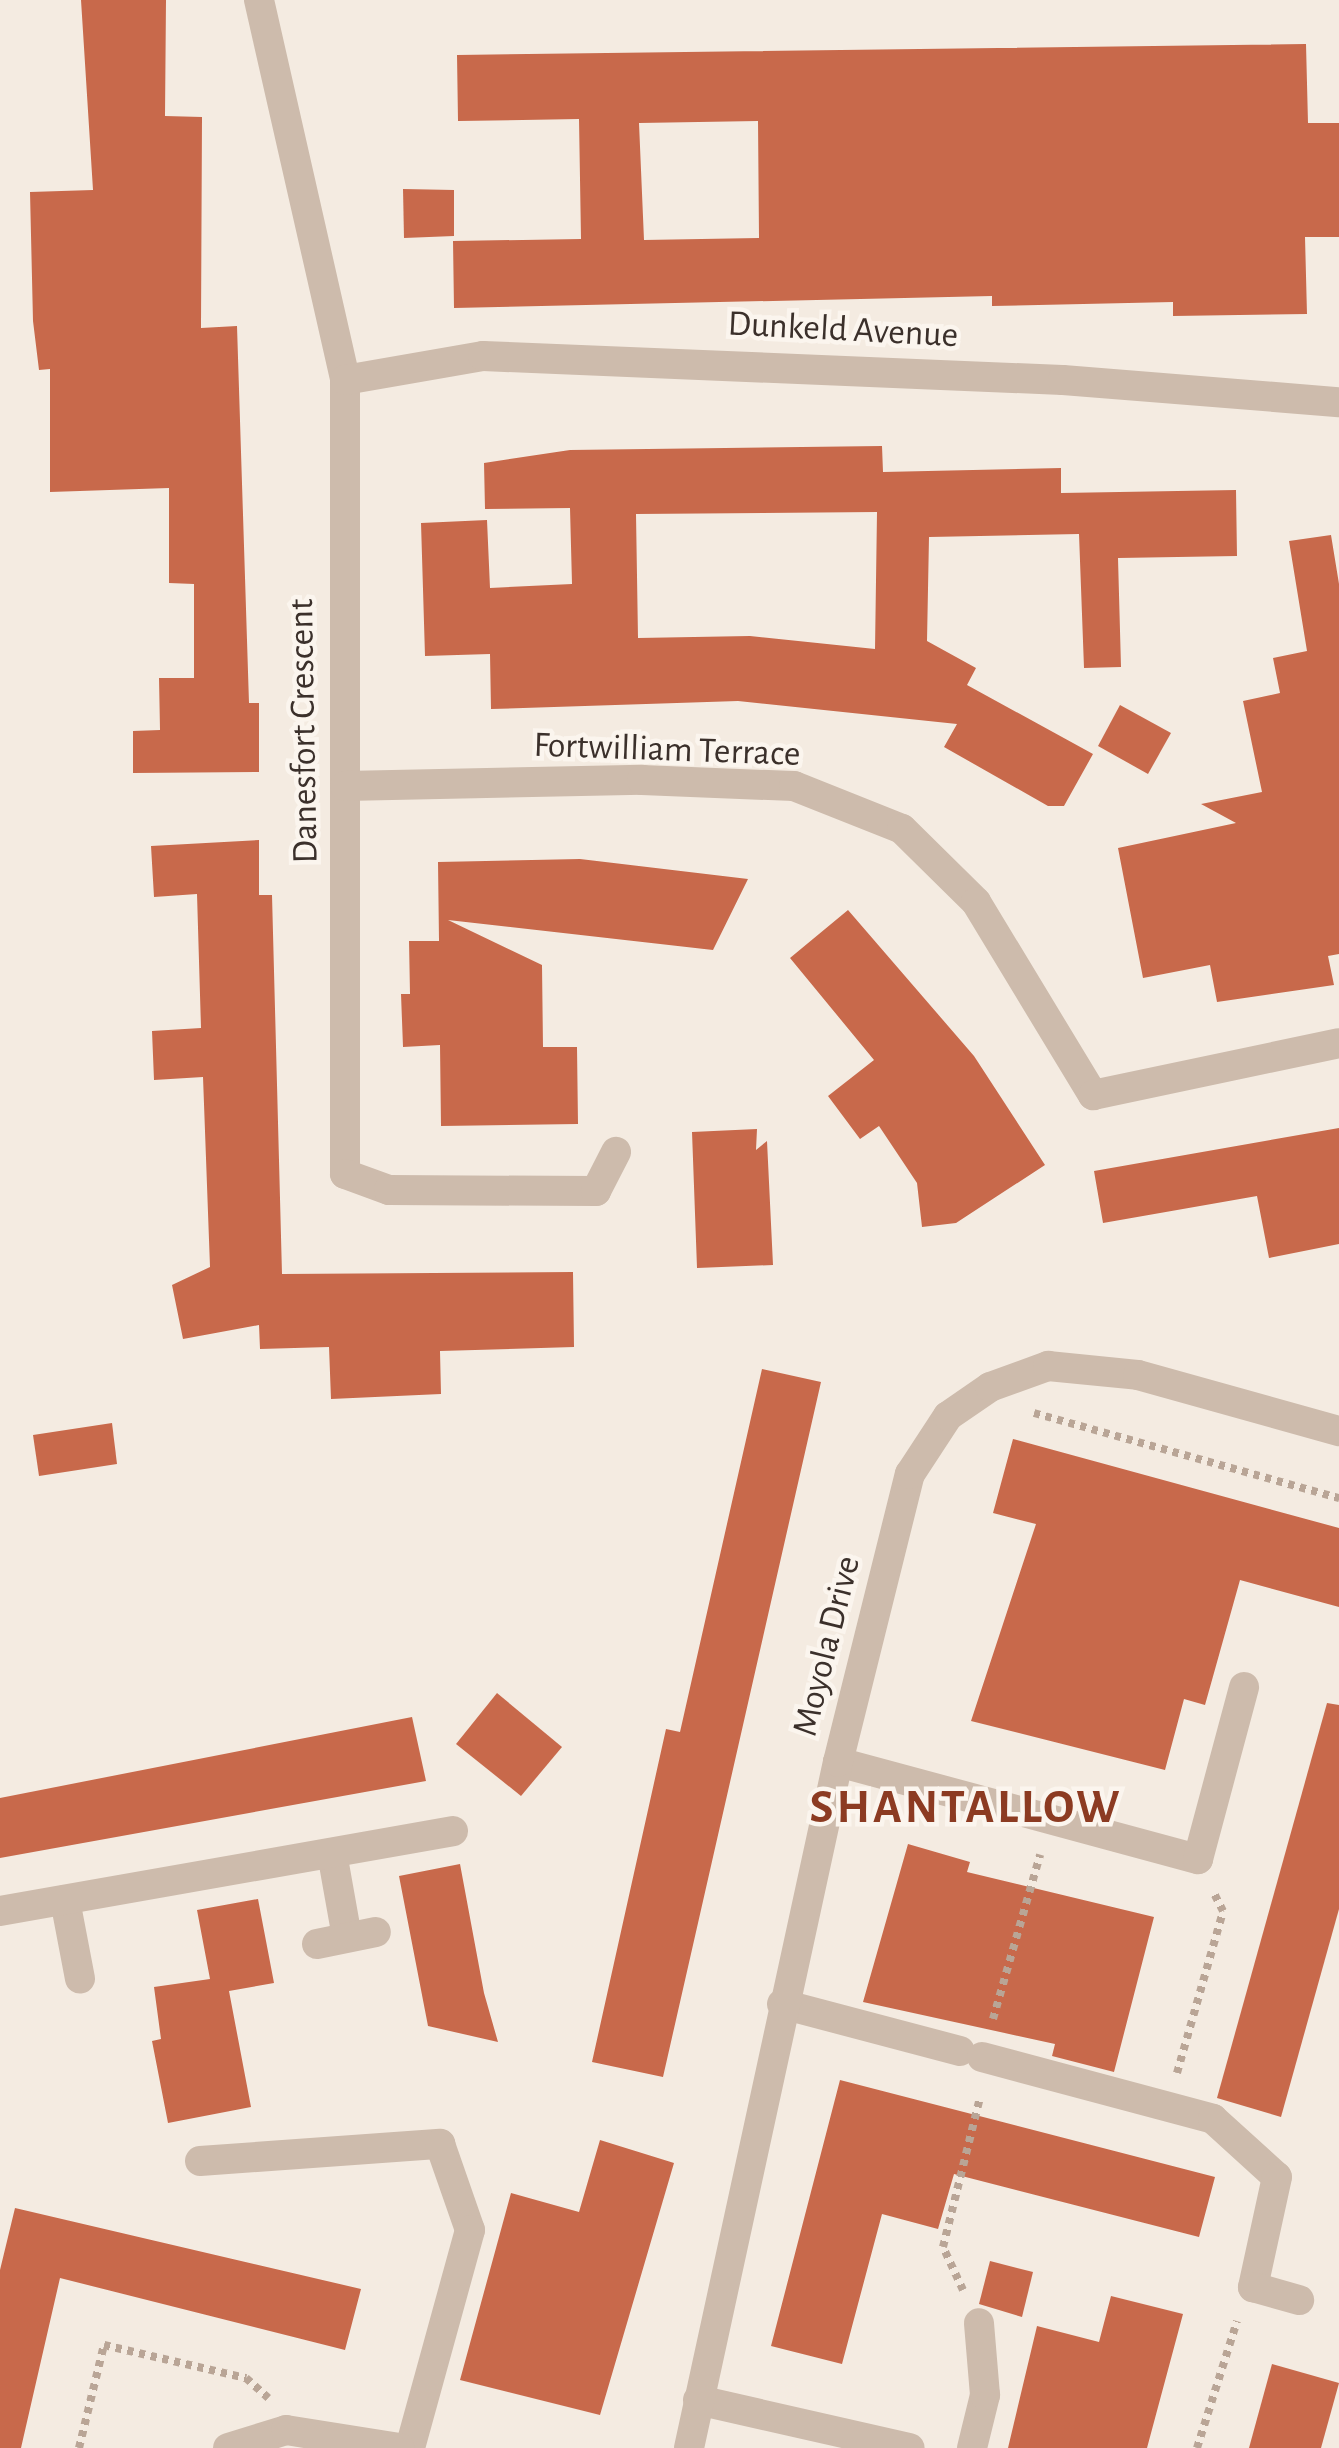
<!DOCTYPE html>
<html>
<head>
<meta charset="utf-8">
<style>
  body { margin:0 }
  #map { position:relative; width:1339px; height:2448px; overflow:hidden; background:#f4ebe1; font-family:"Alegreya Sans",sans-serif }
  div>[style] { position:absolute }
  .building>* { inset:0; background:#c8694b }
  .path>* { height:8px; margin-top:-4px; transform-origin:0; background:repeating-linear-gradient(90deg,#b9a596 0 6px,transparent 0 12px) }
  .minor>* { height:30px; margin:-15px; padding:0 15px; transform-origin:15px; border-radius:15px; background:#cdbbac }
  span { translate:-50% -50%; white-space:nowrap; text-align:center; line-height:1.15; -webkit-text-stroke:9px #fbf5ee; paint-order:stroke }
  .street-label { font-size:36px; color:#3b302b }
  .district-label { font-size:48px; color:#8c3b22; font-weight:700; letter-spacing:3px }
</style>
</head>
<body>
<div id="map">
  <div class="building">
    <i style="clip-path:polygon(81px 0,166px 0,165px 116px,202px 117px,201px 328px,237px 326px,249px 703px,259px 703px,259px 772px,133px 773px,133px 731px,160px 730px,159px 678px,194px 678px,194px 584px,169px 583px,169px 488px,50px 492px,50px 369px,39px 370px,33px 321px,30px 192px,93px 190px)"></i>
    <i style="clip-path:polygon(evenodd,1306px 44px,1308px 123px,1339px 123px,1339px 237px,1305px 237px,1307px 314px,1173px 316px,1173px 302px,992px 306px,992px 296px,454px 308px,453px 241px,581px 239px,579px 119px,458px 121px,457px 55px,1306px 44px,758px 121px,759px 238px,644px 240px,639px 123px,758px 121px)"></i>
    <i style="clip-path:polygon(403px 189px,454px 190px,454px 236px,404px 238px)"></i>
    <i style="clip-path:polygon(evenodd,882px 446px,883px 472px,1061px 468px,1061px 493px,1236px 490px,1237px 556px,1118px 558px,1121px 667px,1084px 668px,1079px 534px,929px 537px,927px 641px,976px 668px,967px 685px,1093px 754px,1064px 806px,1048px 806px,944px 747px,957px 724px,738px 701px,491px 709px,490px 654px,425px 656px,421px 523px,487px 520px,490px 588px,572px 584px,570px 508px,485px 509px,484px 463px,570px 450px,882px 446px,877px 512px,875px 649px,750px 636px,638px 638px,636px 514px,877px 512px)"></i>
    <i style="clip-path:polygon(1331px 535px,1339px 584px,1339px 954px,1328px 956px,1334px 985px,1217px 1002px,1210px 965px,1143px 978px,1118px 848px,1236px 823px,1201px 804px,1262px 792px,1243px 701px,1280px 693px,1273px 658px,1307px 651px,1289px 541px)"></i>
    <i style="clip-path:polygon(1120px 705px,1171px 733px,1148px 774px,1098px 746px)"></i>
    <i style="clip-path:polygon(259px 840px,259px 895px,272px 895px,282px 1274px,573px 1272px,574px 1347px,440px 1351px,441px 1394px,331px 1399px,329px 1347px,260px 1349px,259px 1325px,183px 1339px,172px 1285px,210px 1267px,203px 1077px,154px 1080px,152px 1031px,201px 1028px,197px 894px,154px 897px,151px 846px)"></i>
    <i style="clip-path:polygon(580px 859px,748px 879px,713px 950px,448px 920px,542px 965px,543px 1047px,577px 1047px,578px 1124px,441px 1126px,440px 1045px,403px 1047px,401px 994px,410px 994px,409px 941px,439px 941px,438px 862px)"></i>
    <i style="clip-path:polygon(848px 910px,974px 1056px,1045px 1165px,956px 1223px,922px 1227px,917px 1183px,879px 1126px,860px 1139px,828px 1096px,874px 1060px,790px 958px)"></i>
    <i style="clip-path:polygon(1339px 1128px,1339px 1244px,1269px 1258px,1257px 1196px,1103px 1223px,1094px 1171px)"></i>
    <i style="clip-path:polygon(757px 1129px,756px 1150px,767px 1141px,773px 1265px,697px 1268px,692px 1132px)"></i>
    <i style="clip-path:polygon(762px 1369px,821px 1382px,663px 2077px,592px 2062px,666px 1729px,680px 1732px)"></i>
    <i style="clip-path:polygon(112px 1423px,117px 1464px,39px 1476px,33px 1435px)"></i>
    <i style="clip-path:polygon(1013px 1439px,1339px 1528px,1339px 1607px,1240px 1580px,1205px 1705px,1184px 1699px,1165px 1770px,971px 1721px,1036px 1524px,993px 1513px)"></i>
    <i style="clip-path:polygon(497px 1693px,562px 1747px,521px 1796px,456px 1744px)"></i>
    <i style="clip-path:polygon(1327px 1703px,1339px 1705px,1339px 1909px,1281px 2117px,1217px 2098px)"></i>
    <i style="clip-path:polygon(412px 1717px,426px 1781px,0 1858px,0 1798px)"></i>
    <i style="clip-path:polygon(908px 1844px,970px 1862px,967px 1872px,1154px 1917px,1114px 2072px,1052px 2056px,1055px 2044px,863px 2002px)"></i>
    <i style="clip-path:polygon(460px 1864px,484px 1993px,498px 2042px,428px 2026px,399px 1876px)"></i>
    <i style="clip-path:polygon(258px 1899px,274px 1983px,229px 1991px,251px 2107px,168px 2123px,152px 2041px,161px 2039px,154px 1987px,210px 1979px,197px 1910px)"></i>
    <i style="clip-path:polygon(840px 2080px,1215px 2177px,1199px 2237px,954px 2174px,938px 2229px,882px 2214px,842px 2364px,771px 2346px)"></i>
    <i style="clip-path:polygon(600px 2140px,674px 2163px,600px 2415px,460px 2380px,511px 2193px,579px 2212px)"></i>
    <i style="clip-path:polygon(15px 2208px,361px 2289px,345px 2350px,60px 2278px,21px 2448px,0 2448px,0 2270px)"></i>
    <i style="clip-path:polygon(990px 2261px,1033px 2272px,1022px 2317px,979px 2304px)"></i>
    <i style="clip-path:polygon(1111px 2296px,1183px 2314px,1147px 2448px,1008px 2448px,1037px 2326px,1099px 2342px)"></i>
    <i style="clip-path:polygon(1272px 2364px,1339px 2383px,1321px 2448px,1249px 2448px)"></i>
  </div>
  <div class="path">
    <i style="left:1034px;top:1413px;width:317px;rotate:15.6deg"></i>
    <i style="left:993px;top:2019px;width:171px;rotate:-74deg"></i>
    <i style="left:1177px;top:2073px;width:168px;rotate:-74.1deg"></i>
    <i style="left:1223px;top:1911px;width:20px;rotate:-117deg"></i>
    <i style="left:963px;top:2290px;width:47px;rotate:-114.9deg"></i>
    <i style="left:943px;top:2247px;width:154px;rotate:-76.1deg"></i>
    <i style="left:79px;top:2448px;width:106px;rotate:-76.4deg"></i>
    <i style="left:104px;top:2345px;width:146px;rotate:13.1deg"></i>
    <i style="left:246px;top:2378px;width:30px;rotate:42deg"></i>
    <i style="left:1197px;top:2448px;width:133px;rotate:-72.5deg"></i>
  </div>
  <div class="minor">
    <i style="left:259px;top:0;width:390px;rotate:77.2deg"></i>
    <i style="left:345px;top:380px;width:794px;rotate:90deg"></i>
    <i style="left:345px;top:1174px;width:47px;rotate:20deg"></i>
    <i style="left:389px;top:1190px;width:207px;rotate:0.3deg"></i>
    <i style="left:596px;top:1191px;width:44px;rotate:-62.9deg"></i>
    <i style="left:345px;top:380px;width:140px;rotate:-9.9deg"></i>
    <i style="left:483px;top:356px;width:580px;rotate:2.37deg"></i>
    <i style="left:1063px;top:380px;width:277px;rotate:4.6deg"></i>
    <i style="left:345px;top:786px;width:297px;rotate:-1.2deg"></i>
    <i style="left:642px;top:780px;width:152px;rotate:2.3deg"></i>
    <i style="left:794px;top:786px;width:116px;rotate:21.7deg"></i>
    <i style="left:902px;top:829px;width:104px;rotate:44.6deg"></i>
    <i style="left:976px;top:902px;width:226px;rotate:58.8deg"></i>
    <i style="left:1093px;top:1095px;width:251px;rotate:-11.9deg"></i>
    <i style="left:838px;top:1762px;width:373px;rotate:15.1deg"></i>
    <i style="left:1198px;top:1859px;width:178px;rotate:-75deg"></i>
    <i style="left:332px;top:1853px;width:85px;rotate:79.9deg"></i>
    <i style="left:65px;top:1900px;width:80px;rotate:79.2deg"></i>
    <i style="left:0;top:1911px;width:460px;rotate:-10deg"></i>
    <i style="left:317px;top:1944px;width:60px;rotate:-11.5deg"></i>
    <i style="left:782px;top:2004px;width:184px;rotate:14.8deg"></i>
    <i style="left:982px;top:2057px;width:239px;rotate:15deg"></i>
    <i style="left:1213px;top:2119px;width:86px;rotate:42.2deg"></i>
    <i style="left:1277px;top:2177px;width:113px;rotate:102.3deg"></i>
    <i style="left:1253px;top:2287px;width:48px;rotate:15.8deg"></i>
    <i style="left:200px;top:2161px;width:241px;rotate:-4.1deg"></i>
    <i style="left:440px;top:2144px;width:91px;rotate:70.8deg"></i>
    <i style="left:470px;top:2230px;width:226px;rotate:105.4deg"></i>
    <i style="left:698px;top:2400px;width:217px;rotate:12.8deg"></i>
    <i style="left:228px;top:2448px;width:61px;rotate:-17.2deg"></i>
    <i style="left:286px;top:2430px;width:115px;rotate:9deg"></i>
    <i style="left:689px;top:2448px;width:702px;rotate:-77.75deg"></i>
    <i style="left:838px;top:1762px;width:297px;rotate:-76deg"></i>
    <i style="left:910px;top:1474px;width:69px;rotate:-56.8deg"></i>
    <i style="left:948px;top:1416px;width:51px;rotate:-34.6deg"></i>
    <i style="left:990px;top:1387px;width:62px;rotate:-19.9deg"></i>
    <i style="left:1048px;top:1366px;width:90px;rotate:5.7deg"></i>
    <i style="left:1138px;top:1375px;width:209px;rotate:15.6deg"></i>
    <i style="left:972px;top:2448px;width:55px;rotate:-76.2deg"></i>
    <i style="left:985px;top:2395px;width:72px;rotate:-94.8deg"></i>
  </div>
  <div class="street-label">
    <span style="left:843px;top:330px;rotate:3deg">Dunkeld Avenue</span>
    <span style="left:304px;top:731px;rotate:-91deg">Danesfort Crescent</span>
    <span style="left:667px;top:750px;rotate:2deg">Fortwilliam Terrace</span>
    <span style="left:827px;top:1646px;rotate:-76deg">Moyola Drive</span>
  </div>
  <div class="district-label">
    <span style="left:966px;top:1809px">SHANTALLOW</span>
  </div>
</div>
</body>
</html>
